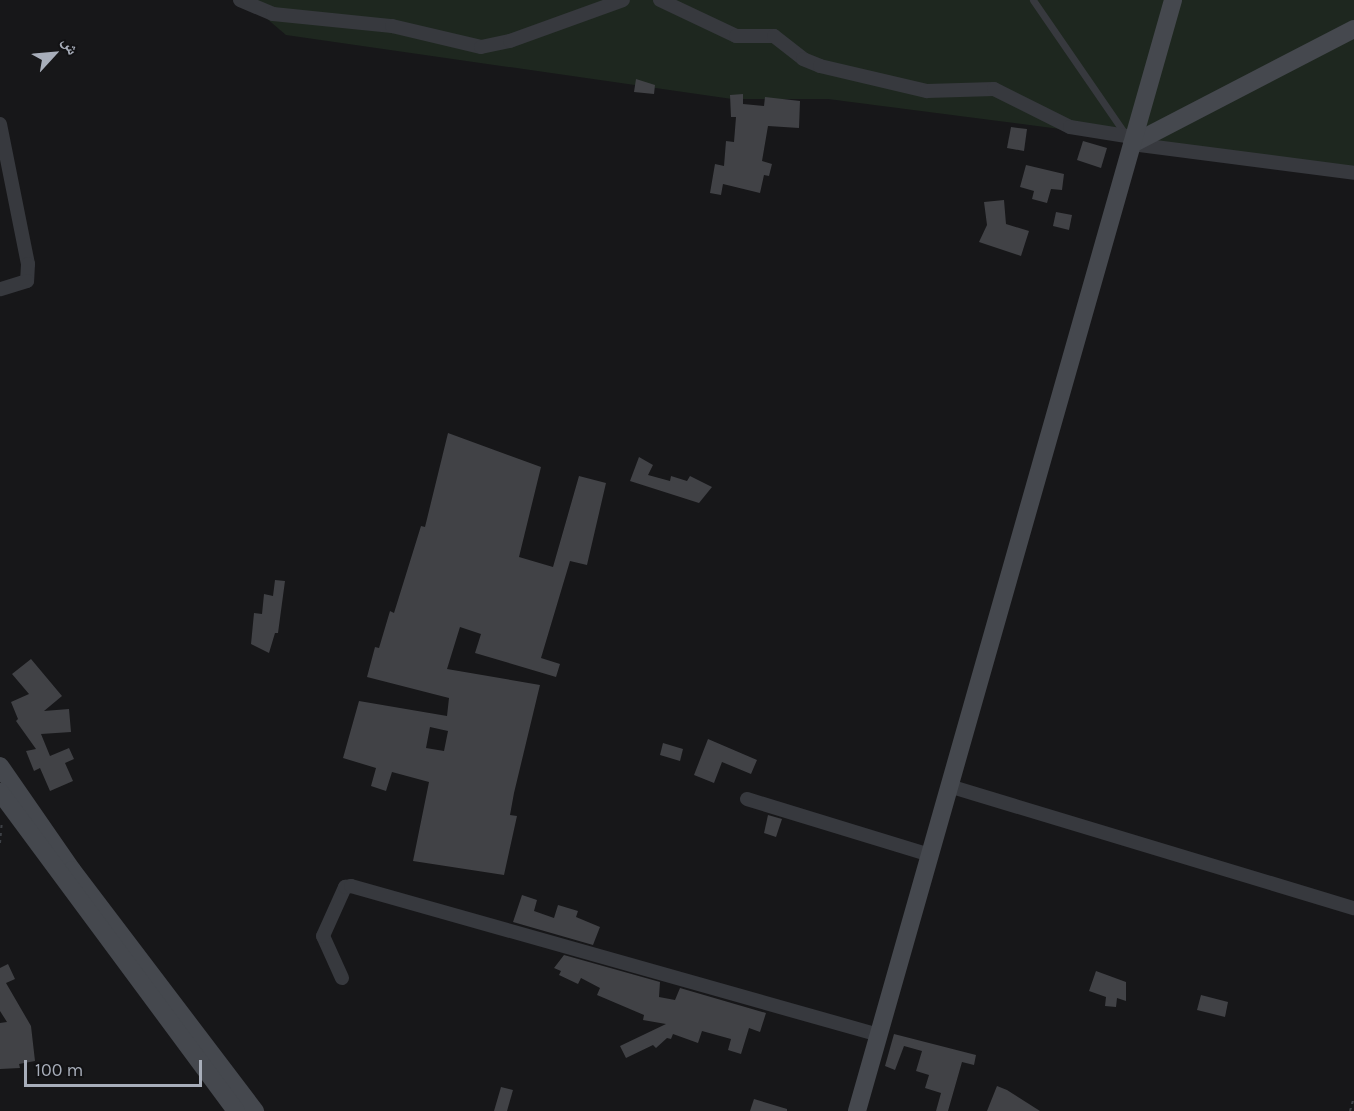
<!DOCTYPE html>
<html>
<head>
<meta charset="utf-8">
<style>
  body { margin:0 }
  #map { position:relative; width:1354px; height:1111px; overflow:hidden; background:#171719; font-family:Karla,"Noto Naskh Arabic",sans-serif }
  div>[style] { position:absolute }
  .green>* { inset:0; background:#1e271f }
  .building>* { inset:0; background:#414246 }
  .path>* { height:2px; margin-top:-1px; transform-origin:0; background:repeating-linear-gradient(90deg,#3d4045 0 3px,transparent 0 7.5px) }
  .service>* { height:7px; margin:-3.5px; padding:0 3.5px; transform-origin:3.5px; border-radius:3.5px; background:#37393e }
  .minor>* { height:14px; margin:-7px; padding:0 7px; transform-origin:7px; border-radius:7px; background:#37393e }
  .secondary>* { height:18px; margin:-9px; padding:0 9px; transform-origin:9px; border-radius:9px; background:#45484e }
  span { translate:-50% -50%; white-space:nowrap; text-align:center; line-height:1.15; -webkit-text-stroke:4.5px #121214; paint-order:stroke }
  .north { position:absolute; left:24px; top:24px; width:60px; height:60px; -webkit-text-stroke:4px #121214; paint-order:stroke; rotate:64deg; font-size:16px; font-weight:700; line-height:24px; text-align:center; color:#a8aeba }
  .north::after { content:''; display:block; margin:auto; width:21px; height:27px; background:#a8aeba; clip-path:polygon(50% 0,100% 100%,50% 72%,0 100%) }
  .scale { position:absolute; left:24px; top:1060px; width:178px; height:27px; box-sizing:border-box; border:3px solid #a8aeba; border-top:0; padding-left:8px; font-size:18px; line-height:21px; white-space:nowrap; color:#a8aeba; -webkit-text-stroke:4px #121214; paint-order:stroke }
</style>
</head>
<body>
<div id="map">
  <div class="green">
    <i style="clip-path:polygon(245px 0,1354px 0,1354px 167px,828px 99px,732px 99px,286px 35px)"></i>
  </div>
  <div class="building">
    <i style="clip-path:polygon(636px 79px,655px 85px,654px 94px,634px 92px)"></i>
    <i style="clip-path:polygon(743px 94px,743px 104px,764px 106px,765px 97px,800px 101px,799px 128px,768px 126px,762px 161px,772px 164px,769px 176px,764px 175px,760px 193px,723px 184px,721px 195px,710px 193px,715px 164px,724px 166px,726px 141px,734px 142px,736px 117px,731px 117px,730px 95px)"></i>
    <i style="clip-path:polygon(1011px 127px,1027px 129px,1024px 151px,1007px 148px)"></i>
    <i style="clip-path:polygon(1083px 141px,1107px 148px,1101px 168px,1077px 160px)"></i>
    <i style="clip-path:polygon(1026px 165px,1064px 174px,1062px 190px,1051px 189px,1047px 203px,1032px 199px,1034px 191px,1020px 187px)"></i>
    <i style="clip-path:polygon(1004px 200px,1006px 224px,1029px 231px,1021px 256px,979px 242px,987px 225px,984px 202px)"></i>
    <i style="clip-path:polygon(1056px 212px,1072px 215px,1069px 230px,1053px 226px)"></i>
    <i style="clip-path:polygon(evenodd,448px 433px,541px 467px,519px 557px,553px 567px,579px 476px,606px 483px,587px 565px,570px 561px,541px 658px,560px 664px,556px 677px,475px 653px,481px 634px,460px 627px,447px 669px,540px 685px,514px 793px,510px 815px,517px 816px,504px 875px,413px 861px,429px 782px,392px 772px,386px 791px,371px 786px,376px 768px,343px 758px,359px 701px,447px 716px,449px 698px,367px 677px,375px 647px,379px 648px,390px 611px,394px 613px,421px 526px,425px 527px,448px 433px,430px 727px,448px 731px,444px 751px,426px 748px,430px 727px)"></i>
    <i style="clip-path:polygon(639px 457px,653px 465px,648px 475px,670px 481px,671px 476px,687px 481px,690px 476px,712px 487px,699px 503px,630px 481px)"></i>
    <i style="clip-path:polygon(275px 580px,285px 581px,278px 633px,275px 633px,269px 653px,251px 644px,254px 613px,262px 614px,264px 594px,273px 596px)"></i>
    <i style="clip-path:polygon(31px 659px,62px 696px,44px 711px,69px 709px,71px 732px,41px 734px,50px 756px,69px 748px,74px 759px,65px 763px,73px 781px,50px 791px,40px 768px,34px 771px,26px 751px,36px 749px,16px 721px,18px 719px,11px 702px,29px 694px,12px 674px)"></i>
    <i style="clip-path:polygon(708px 739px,757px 760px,751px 774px,722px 762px,714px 783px,694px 775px)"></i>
    <i style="clip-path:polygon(663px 743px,683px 749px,680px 761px,660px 755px)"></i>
    <i style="clip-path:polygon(768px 815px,782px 819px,776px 837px,764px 833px)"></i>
    <i style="clip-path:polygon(522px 895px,537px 900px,534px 911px,554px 918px,558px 905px,578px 911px,576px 917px,600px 927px,593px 945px,513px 922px)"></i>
    <i style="clip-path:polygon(564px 955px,660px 982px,659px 997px,675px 1000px,680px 988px,766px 1013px,760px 1032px,749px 1028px,741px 1054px,728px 1050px,731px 1039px,702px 1031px,698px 1043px,673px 1034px,671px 1039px,667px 1038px,656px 1048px,653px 1045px,626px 1058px,620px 1046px,666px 1024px,643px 1020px,644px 1015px,597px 995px,600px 988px,581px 978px,578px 984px,559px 975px,561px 971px,554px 968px)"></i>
    <i style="clip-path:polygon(8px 964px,15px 979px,6px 983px,31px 1026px,35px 1061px,19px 1064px,20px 1068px,0 1069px,0 1023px,7px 1022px,0 1011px,0 968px)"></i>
    <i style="clip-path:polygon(1096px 971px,1126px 982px,1126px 1001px,1117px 998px,1116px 1007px,1105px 1006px,1106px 997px,1089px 991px)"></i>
    <i style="clip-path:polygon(1201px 995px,1228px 1002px,1225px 1017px,1197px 1010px)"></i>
    <i style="clip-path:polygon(894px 1034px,976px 1055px,974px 1065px,962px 1062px,948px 1111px,936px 1111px,941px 1093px,925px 1088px,929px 1075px,916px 1071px,922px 1051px,904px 1046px,895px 1070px,885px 1066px)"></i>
    <i style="clip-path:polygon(997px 1086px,1007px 1090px,1040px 1111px,987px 1111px)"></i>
    <i style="clip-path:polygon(501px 1087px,513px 1090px,507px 1111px,494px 1111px)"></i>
    <i style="clip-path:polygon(754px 1099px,787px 1109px,787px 1111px,750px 1111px)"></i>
  </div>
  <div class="path">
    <i style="left:0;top:843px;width:22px;rotate:-85deg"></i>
    <i style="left:1350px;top:1111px;width:15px;rotate:-74deg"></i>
  </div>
  <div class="service">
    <i style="left:1033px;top:0;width:163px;rotate:55.5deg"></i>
  </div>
  <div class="minor">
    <i style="left:240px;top:0;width:36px;rotate:23deg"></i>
    <i style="left:273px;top:14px;width:120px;rotate:5.8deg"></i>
    <i style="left:392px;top:26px;width:91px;rotate:13.3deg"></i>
    <i style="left:481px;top:47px;width:30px;rotate:-12deg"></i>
    <i style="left:510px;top:41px;width:120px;rotate:-19.9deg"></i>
    <i style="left:660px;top:0;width:84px;rotate:25.3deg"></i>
    <i style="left:736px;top:36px;width:38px"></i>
    <i style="left:774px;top:36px;width:37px;rotate:38deg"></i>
    <i style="left:803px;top:59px;width:18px;rotate:22deg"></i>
    <i style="left:820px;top:66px;width:110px;rotate:13.2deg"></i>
    <i style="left:927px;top:91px;width:67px;rotate:-1.7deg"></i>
    <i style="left:994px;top:89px;width:85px;rotate:26.6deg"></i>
    <i style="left:1070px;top:127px;width:57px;rotate:9.1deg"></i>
    <i style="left:0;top:124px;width:143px;rotate:78.7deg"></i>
    <i style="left:28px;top:264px;width:17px;rotate:93deg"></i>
    <i style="left:27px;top:281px;width:28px;rotate:163deg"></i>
    <i style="left:1132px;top:144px;width:224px;rotate:7.4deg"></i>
    <i style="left:949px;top:786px;width:423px;rotate:16.8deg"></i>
    <i style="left:747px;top:799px;width:191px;rotate:17deg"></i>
    <i style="left:342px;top:978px;width:46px;rotate:-114.3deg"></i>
    <i style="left:323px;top:936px;width:54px;rotate:-65.8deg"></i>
    <i style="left:345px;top:887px;width:6px;rotate:-9deg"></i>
    <i style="left:351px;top:886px;width:549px;rotate:15.76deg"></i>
  </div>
  <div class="secondary">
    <i style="left:1132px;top:144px;width:250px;rotate:-27.4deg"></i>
    <i style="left:0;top:766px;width:126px;rotate:55.3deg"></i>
    <i style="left:72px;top:870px;width:303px;rotate:52.8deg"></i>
    <i style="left:0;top:792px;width:397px;rotate:53.5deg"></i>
    <i style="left:857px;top:1111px;width:1155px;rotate:-74.12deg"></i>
  </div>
  <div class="north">ش</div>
  <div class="scale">100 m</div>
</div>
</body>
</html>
